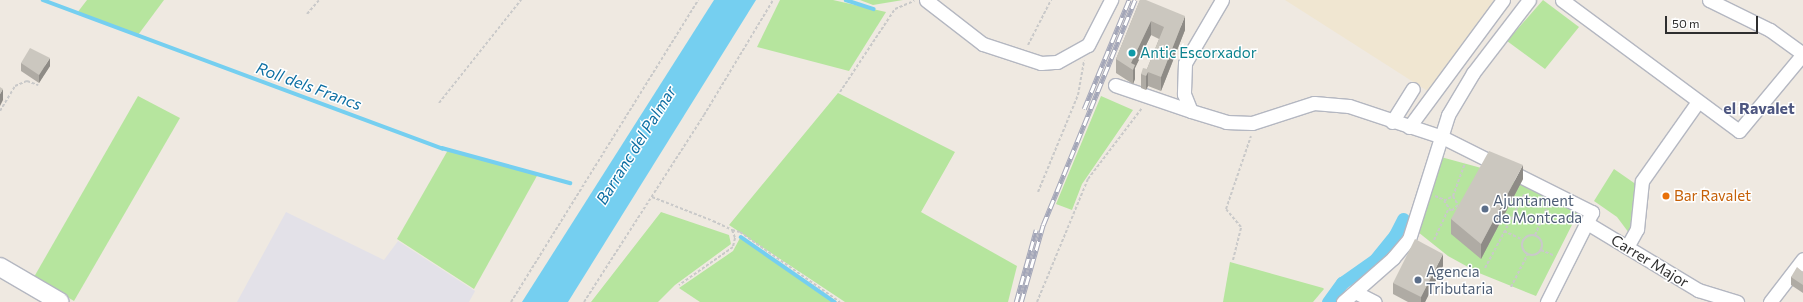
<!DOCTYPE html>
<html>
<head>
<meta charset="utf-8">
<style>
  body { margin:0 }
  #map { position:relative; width:1803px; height:302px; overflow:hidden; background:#efe9e1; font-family:Commissioner,sans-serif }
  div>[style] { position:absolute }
  .industrial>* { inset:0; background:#e3e1e8 }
  .education>* { inset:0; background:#f0e6d1 }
  .green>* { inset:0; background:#b6e59e }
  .water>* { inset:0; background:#75cff0 }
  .stream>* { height:3.5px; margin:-1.75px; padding:0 1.75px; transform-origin:1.75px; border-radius:1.75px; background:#75cff0 }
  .canal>* { height:13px; margin:-6.5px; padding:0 6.5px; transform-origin:6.5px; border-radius:6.5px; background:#75cff0 }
  .path>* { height:2px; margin-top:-1px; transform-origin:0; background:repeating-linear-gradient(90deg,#c9c9c9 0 3px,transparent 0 5px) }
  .path>.ring { margin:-1px; padding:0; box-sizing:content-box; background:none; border:2px solid #c9c9c9; border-radius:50% }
  .roads { filter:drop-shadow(1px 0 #b4b7c1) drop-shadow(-1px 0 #b4b7c1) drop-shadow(0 1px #b4b7c1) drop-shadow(0 -1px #b4b7c1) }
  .street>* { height:13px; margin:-6.5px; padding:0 6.5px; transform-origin:6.5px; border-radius:6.5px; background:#fff }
  .secondary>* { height:18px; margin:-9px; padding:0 9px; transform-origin:9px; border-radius:9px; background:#fff }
  .rail>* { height:4.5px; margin-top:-2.25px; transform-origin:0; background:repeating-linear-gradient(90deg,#fff 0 9px,#a3a6b8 0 18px); box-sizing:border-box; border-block:1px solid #a3a6b8 }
  .wall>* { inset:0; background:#afaba4 }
  .shaded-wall>* { inset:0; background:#8e8b86 }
  .building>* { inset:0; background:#cbc7bf }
  .dots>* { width:11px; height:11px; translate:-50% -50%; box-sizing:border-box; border:2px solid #fff; border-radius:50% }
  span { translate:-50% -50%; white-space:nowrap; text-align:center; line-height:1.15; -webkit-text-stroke:3px #fff; paint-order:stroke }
  .culture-label { font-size:15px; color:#0d838f }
  .left { translate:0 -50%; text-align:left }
  .food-label { font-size:15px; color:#c56008 }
  .service-label { font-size:15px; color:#4e5e75 }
  .street-label { font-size:15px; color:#2e2e2e }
  .water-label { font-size:16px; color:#0d6fa3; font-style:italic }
  .neighbourhood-label { font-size:16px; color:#4d5680; font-weight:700 }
  .scale { position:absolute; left:1665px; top:16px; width:93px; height:18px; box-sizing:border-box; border:2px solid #2e2e2e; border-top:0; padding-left:5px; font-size:12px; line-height:14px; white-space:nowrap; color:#2e2e2e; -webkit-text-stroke:3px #fff; paint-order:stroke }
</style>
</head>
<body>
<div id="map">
  <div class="industrial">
    <i style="clip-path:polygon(286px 212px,384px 260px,398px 241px,475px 291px,469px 302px,237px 302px)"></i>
  </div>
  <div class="education">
    <i style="clip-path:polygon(1285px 0,1500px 0,1429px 92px)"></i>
  </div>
  <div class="green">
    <i style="clip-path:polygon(87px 0,164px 0,138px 35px,77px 13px)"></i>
    <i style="clip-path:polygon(780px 0,833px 0,886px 12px,849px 71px,757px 47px)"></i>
    <i style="clip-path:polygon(860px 0,903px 0,873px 5px)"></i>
    <i style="clip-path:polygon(1543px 0,1579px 27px,1545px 69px,1507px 41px)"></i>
    <i style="clip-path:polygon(838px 93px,955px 152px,921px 212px,1017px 266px,1008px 302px,845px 302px,729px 225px)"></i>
    <i style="clip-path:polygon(138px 96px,180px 118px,74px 301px,34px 277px)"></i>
    <i style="clip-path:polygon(1101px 96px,1133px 110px,1082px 184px,1072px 210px,1056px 204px)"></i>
    <i style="clip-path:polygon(448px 150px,538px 174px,474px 289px,397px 239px)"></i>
    <i style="clip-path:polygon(1441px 157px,1485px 169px,1488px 165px,1579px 211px,1536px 296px,1479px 273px,1448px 256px,1418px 232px)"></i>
    <i style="clip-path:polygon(1614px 169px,1637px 185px,1629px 233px,1617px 217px,1594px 201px)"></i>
    <i style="clip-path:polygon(661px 212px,729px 235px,731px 244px,675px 285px,658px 302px,591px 302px)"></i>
    <i style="clip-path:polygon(740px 238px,832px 302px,700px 302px,679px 288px,733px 251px)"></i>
    <i style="clip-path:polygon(1230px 262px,1323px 288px,1324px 289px,1313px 302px,1223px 302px)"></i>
  </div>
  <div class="water">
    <i style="clip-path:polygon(714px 0,756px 0,568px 302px,522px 302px)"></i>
  </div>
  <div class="stream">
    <i style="left:43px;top:0;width:426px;rotate:20.4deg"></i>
    <i style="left:442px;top:148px;width:133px;rotate:15.3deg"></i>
    <i style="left:846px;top:0;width:29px;rotate:18deg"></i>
    <i style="left:741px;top:237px;width:114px;rotate:34.7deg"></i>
  </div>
  <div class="canal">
    <i style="left:1328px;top:302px;width:24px;rotate:-54deg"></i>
    <i style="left:1342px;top:283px;width:39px;rotate:-35deg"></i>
    <i style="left:1374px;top:261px;width:33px;rotate:-51deg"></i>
    <i style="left:1395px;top:235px;width:18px;rotate:-63deg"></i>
  </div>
  <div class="path">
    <i style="left:307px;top:14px;width:18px;rotate:-49deg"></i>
    <i style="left:1028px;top:45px;width:51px;rotate:-62.9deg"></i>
    <i style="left:840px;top:92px;width:100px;rotate:-56.5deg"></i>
    <i style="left:895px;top:9px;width:21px;rotate:-23deg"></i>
    <i style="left:439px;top:103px;width:132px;rotate:-51.5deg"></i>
    <i style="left:0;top:111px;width:29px;rotate:-59deg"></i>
    <i style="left:15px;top:86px;width:13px;rotate:-23deg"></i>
    <i style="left:27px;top:81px;width:12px;rotate:20deg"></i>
    <i style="left:1038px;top:192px;width:105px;rotate:-67.6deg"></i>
    <i style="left:1078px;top:95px;width:35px;rotate:-80deg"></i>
    <i style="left:1435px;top:196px;width:11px;rotate:22deg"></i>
    <i style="left:1453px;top:196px;width:10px;rotate:61deg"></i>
    <i style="left:1458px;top:205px;width:9px;rotate:139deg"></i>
    <i style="left:1451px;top:211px;width:12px;rotate:-125deg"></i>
    <i style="left:1444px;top:201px;width:10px;rotate:-29deg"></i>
    <i style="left:1453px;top:196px;width:35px;rotate:-70deg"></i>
    <i style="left:652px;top:197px;width:66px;rotate:21.5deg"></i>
    <i style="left:713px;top:221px;width:21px;rotate:25deg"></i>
    <i style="left:732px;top:230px;width:9px;rotate:69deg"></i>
    <i style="left:735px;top:238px;width:9px;rotate:103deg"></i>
    <i style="left:733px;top:247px;width:66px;rotate:144.9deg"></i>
    <i style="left:732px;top:230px;width:8px;rotate:14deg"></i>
    <i style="left:740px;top:232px;width:122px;rotate:35deg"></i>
    <i style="left:1504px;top:231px;width:21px;rotate:25deg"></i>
    <i class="ring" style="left:1522px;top:235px;width:18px;height:18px"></i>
    <i style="left:1535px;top:235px;width:34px;rotate:-66deg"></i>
    <i style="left:1434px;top:240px;width:33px;rotate:-65deg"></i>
    <i style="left:1541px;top:250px;width:15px;rotate:23deg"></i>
    <i style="left:1233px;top:260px;width:34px;rotate:-76deg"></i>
    <i style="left:1241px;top:227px;width:23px;rotate:-130deg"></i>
    <i style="left:1226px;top:209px;width:77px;rotate:-71.1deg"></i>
    <i style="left:1485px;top:268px;width:85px;rotate:-61.9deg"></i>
    <i style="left:1511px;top:287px;width:36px;rotate:-63deg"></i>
    <i style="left:511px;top:302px;width:355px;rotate:-58.2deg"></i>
    <i style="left:584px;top:302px;width:222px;rotate:-57.3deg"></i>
    <i style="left:704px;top:115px;width:134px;rotate:-59deg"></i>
    <i style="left:1037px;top:302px;width:133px;rotate:-67.5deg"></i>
    <i style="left:1088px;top:179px;width:89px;rotate:-52.7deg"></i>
  </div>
  <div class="roads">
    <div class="street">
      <i style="left:926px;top:0;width:72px;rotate:37.7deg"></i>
      <i style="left:983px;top:44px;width:61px;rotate:18.1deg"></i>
      <i style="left:1041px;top:63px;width:16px;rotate:-4deg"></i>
      <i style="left:1057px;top:62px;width:35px;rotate:-29deg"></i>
      <i style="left:1088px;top:45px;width:51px;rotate:-62.9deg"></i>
      <i style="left:1222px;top:0;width:73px;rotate:120.4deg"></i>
      <i style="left:1185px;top:63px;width:31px;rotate:92deg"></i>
      <i style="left:1184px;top:94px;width:18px;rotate:68deg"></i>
      <i style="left:1191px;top:111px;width:37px;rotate:17deg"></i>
      <i style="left:1226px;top:122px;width:26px;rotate:2deg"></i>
      <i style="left:1252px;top:123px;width:65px;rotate:-17.9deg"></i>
      <i style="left:1314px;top:103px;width:35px;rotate:5deg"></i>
      <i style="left:1349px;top:106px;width:98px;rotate:18.4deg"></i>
      <i style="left:1442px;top:137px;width:168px;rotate:26.6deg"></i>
      <i style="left:1592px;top:212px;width:101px;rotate:116.6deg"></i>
      <i style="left:1562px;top:0;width:220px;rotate:36.5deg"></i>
      <i style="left:1739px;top:131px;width:100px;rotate:-50.3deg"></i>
      <i style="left:1709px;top:0;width:68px;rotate:26.2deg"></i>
      <i style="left:1770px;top:30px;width:41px;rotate:36deg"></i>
      <i style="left:1115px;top:85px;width:80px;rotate:18.9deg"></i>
      <i style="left:1392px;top:122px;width:39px;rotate:-58deg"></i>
      <i style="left:1409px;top:127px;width:158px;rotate:-53.5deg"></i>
      <i style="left:1587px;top:223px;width:130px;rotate:31.1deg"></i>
      <i style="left:1698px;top:290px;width:41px;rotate:17.1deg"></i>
      <i style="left:1627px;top:247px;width:21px;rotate:-61deg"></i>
      <i style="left:1637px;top:229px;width:48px;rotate:-84.1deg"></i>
      <i style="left:1642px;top:181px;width:95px;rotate:-54.8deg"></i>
      <i style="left:1355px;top:292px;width:22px;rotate:27deg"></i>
      <i style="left:1343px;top:302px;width:67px;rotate:-41.3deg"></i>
      <i style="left:1393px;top:258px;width:25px;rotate:-50deg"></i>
      <i style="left:1409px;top:239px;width:130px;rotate:-72.5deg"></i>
      <i style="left:1448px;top:115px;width:49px;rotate:-59.2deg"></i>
      <i style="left:1473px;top:73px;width:92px;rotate:-52.5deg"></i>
      <i style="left:1770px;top:302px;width:54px;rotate:-52.5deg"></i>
    </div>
    <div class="secondary">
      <i style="left:0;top:267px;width:69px;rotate:30.3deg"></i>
    </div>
  </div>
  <div class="rail">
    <i style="left:1084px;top:109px;width:118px;rotate:-67.6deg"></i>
    <i style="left:1016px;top:302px;width:75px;rotate:-74.5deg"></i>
    <i style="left:1021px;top:302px;width:80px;rotate:-74.1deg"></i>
    <i style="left:1043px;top:225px;width:243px;rotate:-67.8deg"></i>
  </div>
  <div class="wall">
    <i style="clip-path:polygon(1140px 0,1185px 30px,1161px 91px,1148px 86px,1146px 90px,1141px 88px,1141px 74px,1147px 69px,1159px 39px,1151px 35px,1135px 68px,1135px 79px,1133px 84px,1116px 73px,1116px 59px)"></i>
    <i style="clip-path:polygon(21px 63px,50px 66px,39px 83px,21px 71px)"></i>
    <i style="clip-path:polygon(1523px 179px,1481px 259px,1451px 234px,1451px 219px)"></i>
    <i style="clip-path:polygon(1443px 266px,1425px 302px,1408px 302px,1393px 294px,1393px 283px)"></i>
    <i style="clip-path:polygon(1803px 272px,1803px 293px,1791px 285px,1791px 277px)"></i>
  </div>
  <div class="shaded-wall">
    <i style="clip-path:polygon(1185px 16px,1185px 30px,1161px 91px,1161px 77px)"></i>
    <i style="clip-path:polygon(1151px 21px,1151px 35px,1135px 68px,1135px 79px,1133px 84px,1133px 70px,1131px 63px)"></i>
    <i style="clip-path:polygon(50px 58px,50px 66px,39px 83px,39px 75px)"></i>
    <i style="clip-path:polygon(1148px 72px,1148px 86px,1146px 90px,1146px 76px)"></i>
    <i style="clip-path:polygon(3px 89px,3px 100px,0 106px,0 94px)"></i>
    <i style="clip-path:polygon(1523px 165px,1523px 179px,1481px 259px,1481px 244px)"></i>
    <i style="clip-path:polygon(1443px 254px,1443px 266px,1425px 302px,1421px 302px,1421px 297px)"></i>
  </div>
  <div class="building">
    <i style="clip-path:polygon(1140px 0,1146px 0,1185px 16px,1161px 77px,1148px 72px,1146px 76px,1141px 74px,1143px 68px,1147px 69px,1164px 27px,1151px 21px,1131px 63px,1135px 65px,1133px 70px,1116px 59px)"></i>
    <i style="clip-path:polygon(30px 48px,50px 58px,39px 75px,21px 63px)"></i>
    <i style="clip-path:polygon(0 87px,3px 89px,0 94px)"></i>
    <i style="clip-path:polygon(1489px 151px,1523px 165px,1481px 244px,1451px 219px)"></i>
    <i style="clip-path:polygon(1415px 239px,1443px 254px,1421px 297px,1393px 283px)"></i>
    <i style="clip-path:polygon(1797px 267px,1803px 272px,1803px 285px,1791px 277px)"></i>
  </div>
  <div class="dots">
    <i style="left:1132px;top:53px;background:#0f9aa8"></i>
    <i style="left:1666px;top:196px;background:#e8710a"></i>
    <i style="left:1485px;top:209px;background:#5c6f8a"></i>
    <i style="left:1418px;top:280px;background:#5c6f8a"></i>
  </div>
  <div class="culture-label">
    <span class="left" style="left:1140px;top:53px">Antic Escorxador</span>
  </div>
  <div class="food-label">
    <span class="left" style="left:1674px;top:196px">Bar Ravalet</span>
  </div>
  <div class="service-label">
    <span class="left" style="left:1493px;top:209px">Ajuntament<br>de Montcada</span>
    <span class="left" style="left:1426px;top:280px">Agencia<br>Tributaria</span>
  </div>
  <div class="street-label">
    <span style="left:1650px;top:261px;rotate:31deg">Carrer Major</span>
  </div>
  <div class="water-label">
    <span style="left:309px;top:86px;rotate:20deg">Roll dels Francs</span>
    <span style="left:636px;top:145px;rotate:-58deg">Barranc del Palmar</span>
  </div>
  <div class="neighbourhood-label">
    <span style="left:1759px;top:108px">el Ravalet</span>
  </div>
  <div class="scale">50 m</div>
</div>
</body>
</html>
